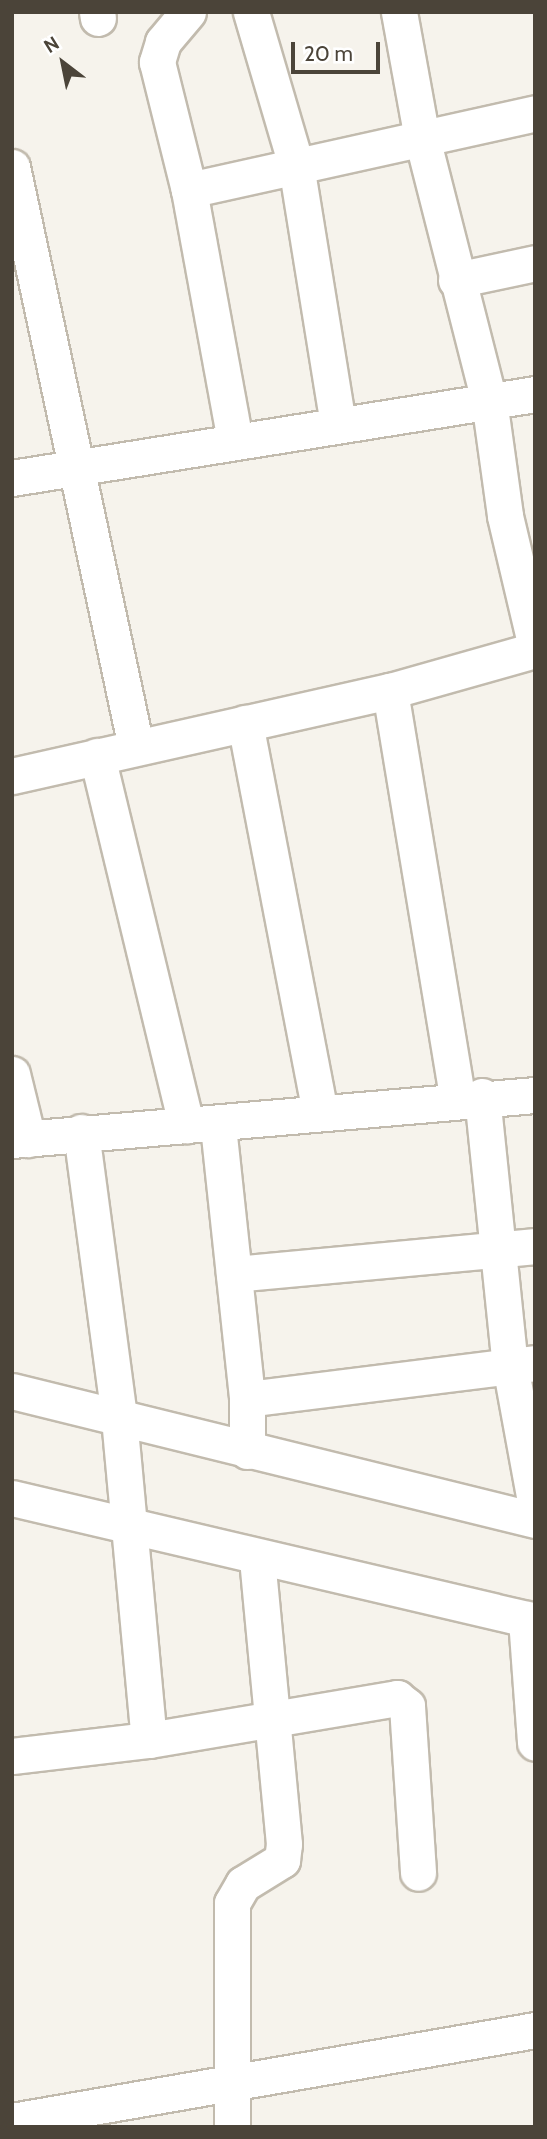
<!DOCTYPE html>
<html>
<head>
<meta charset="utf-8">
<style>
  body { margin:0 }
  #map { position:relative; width:547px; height:2139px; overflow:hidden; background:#f6f3ec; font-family:Cabin,sans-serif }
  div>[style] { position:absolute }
  .roads { filter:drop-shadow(2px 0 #c2bbae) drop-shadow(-2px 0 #c2bbae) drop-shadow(0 2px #c2bbae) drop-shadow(0 -2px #c2bbae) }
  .street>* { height:35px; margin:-17.5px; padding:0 17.5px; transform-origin:17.5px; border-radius:17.5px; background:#fff }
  span { translate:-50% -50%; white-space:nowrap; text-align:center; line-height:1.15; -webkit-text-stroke:7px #fff; paint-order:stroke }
  .frame { position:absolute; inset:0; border:14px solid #4b4439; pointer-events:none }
  .north { position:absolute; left:28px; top:28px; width:70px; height:70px; -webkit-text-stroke:5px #fff; paint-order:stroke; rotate:328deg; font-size:19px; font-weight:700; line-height:28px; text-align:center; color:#4b4439 }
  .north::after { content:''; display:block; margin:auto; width:24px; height:32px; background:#4b4439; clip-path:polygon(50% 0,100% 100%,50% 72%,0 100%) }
  .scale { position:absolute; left:291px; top:42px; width:89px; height:32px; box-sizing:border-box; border:4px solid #4b4439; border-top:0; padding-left:9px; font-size:21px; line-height:24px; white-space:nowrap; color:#4b4439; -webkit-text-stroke:5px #fff; paint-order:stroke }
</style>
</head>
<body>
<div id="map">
  <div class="roads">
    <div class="street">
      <i style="left:97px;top:12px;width:6px;rotate:81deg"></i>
      <i style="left:188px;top:12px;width:39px;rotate:130deg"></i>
      <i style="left:163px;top:42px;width:21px;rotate:107deg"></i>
      <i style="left:157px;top:62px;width:132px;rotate:76deg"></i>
      <i style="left:189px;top:190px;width:254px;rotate:79.6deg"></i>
      <i style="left:251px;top:12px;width:159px;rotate:73.6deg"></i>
      <i style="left:296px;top:165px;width:261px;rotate:80.8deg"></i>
      <i style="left:399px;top:12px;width:128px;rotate:79.7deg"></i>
      <i style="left:422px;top:138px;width:270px;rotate:75.7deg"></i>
      <i style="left:489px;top:400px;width:117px;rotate:82.1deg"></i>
      <i style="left:505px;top:516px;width:130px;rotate:76.7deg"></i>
      <i style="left:12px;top:167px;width:593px;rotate:77.93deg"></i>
      <i style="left:189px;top:190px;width:354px;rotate:-12.5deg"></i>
      <i style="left:456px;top:280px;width:81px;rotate:-12.1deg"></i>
      <i style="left:12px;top:478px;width:530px;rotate:-9.12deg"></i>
      <i style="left:390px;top:691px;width:411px;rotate:80.6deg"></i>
      <i style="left:245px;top:723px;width:395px;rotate:79.1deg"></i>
      <i style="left:97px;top:756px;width:380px;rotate:76.4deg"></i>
      <i style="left:12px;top:776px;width:387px;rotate:-12.7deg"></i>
      <i style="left:390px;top:691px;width:151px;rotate:-15.8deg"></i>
      <i style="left:12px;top:1074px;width:67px;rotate:76.2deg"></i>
      <i style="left:482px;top:1096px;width:270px;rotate:84.1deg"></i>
      <i style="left:510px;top:1365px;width:138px;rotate:79.6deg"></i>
      <i style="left:218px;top:1126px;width:275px;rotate:83.9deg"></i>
      <i style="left:247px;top:1399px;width:52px;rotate:90deg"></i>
      <i style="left:81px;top:1132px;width:289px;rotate:82.4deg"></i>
      <i style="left:119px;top:1418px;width:323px;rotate:84.7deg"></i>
      <i style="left:12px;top:1140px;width:525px;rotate:-4.92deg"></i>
      <i style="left:234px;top:1274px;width:302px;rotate:-5.3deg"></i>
      <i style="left:12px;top:1391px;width:539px;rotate:13.86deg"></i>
      <i style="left:247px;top:1399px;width:290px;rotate:-7.1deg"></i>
      <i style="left:12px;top:1498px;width:537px;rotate:13.23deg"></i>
      <i style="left:526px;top:1619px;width:124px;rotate:85.8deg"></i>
      <i style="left:12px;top:1756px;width:138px;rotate:-6.7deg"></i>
      <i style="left:149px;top:1740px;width:252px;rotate:-9.6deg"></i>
      <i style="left:397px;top:1698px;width:13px;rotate:39deg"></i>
      <i style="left:407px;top:1706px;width:167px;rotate:86.2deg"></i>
      <i style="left:12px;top:2121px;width:531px;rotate:-9.87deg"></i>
      <i style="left:232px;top:2127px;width:224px;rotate:-90deg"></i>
      <i style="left:232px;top:1903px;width:22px;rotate:-60deg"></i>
      <i style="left:243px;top:1884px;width:46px;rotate:-31.6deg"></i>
      <i style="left:282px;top:1860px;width:16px;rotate:-83deg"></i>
      <i style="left:284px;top:1844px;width:287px;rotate:-95.4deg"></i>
    </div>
  </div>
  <div class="frame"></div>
  <div class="north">N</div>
  <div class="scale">20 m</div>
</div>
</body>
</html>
